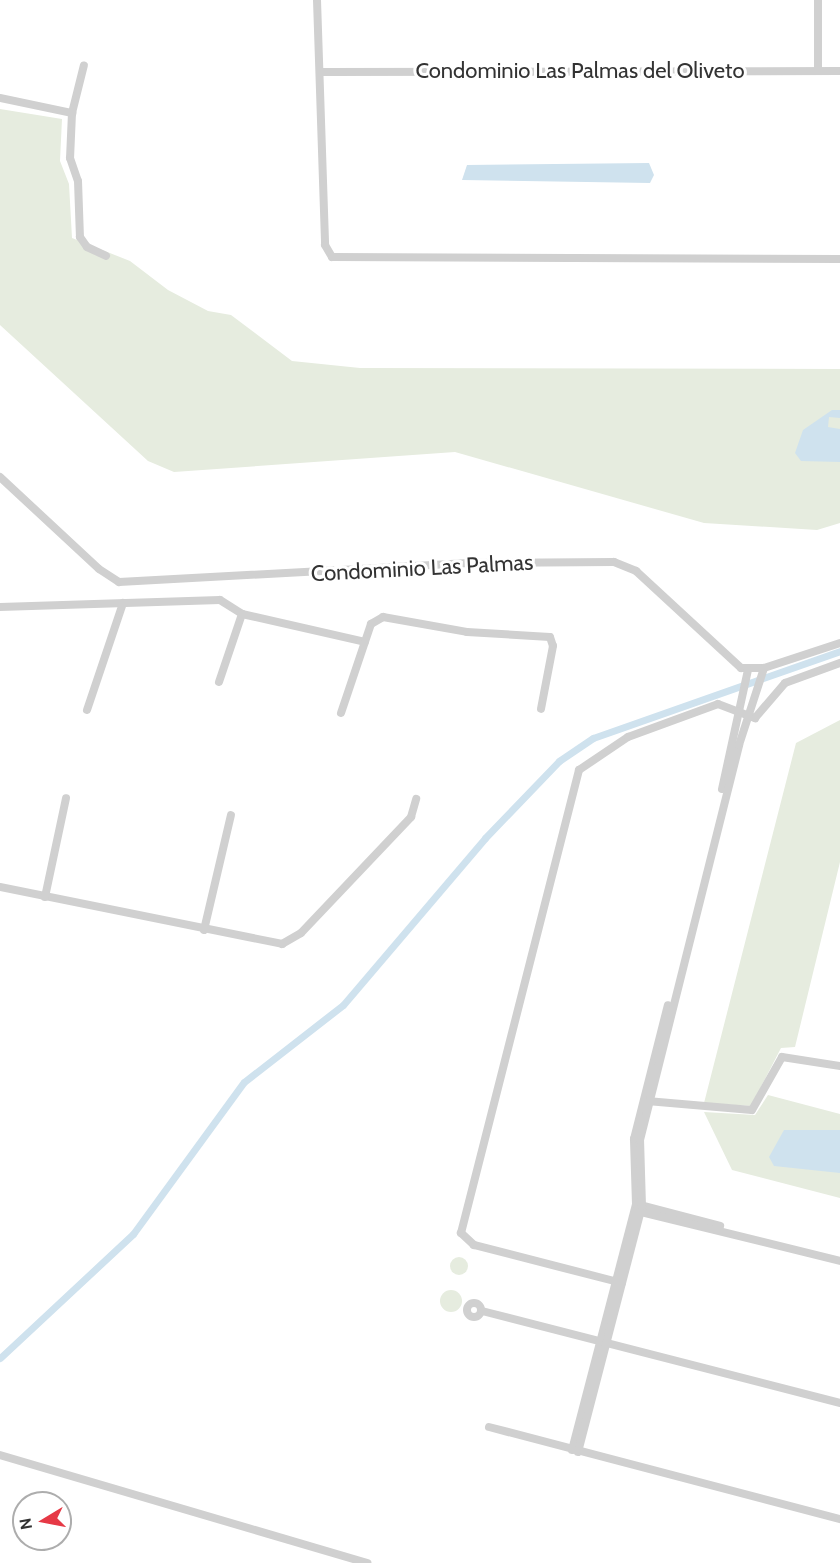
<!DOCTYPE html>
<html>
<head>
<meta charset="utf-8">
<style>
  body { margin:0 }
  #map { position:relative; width:840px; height:1563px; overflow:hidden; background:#fff; font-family:Cabin,sans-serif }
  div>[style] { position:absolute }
  .green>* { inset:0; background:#e6ecdf }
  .round { border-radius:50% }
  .water>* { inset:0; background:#cfe2ee }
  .canal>* { height:7px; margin:-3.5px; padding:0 3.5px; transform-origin:3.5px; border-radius:3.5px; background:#cfe2ee }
  .minor>* { height:8px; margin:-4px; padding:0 4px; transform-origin:4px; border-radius:4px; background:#d0d0d0 }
  .minor>.ring { margin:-4px; padding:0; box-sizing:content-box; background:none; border:8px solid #d0d0d0; border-radius:50% }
  span { translate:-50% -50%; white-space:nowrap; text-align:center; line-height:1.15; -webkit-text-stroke:6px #fff; paint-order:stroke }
  .street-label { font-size:22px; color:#333 }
  .north { position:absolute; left:12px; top:1491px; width:60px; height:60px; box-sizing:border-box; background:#fff; border:2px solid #adadad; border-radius:50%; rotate:260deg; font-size:16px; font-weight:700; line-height:24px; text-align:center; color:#333 }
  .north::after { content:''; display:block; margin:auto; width:21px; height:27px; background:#e63946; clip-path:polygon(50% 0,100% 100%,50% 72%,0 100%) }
</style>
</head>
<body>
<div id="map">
  <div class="green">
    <i style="clip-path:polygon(0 109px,62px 119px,60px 161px,69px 184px,72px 238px,130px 261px,168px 290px,208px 311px,231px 315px,292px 361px,360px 368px,840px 369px,840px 523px,817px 530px,704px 523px,455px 452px,174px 472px,148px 461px,0 325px)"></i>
    <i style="clip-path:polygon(840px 720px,840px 862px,795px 1047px,781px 1048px,751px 1106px,704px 1103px,796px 743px)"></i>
    <i style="clip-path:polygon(768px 1095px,840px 1114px,840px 1198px,732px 1170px,704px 1112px,755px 1115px)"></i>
    <i class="round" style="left:450px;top:1257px;width:18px;height:18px"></i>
    <i class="round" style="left:440px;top:1290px;width:22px;height:22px"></i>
  </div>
  <div class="water">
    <i style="clip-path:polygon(649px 163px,654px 175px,650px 183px,462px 180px,467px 165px)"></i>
    <i style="clip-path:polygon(832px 410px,840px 410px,840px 418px,829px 417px,828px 427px,840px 429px,840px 462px,801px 461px,795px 453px,803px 430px)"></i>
    <i style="clip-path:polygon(784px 1130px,840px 1130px,840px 1173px,774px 1166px,769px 1157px)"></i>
  </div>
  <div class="canal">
    <i style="left:0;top:1358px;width:182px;rotate:-43deg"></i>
    <i style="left:133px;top:1234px;width:188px;rotate:-53.9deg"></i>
    <i style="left:244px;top:1082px;width:125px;rotate:-37.9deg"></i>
    <i style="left:343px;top:1005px;width:219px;rotate:-49.6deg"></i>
    <i style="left:485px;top:838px;width:107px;rotate:-46.1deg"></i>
    <i style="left:559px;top:761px;width:41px;rotate:-34.1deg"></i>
    <i style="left:593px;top:738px;width:262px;rotate:-19.4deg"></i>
  </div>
  <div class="minor">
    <i style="left:317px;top:0;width:245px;rotate:88.1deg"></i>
    <i style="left:325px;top:245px;width:14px;rotate:60deg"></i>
    <i style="left:332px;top:257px;width:508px;rotate:0.23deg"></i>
    <i style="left:818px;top:0;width:71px;rotate:90deg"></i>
    <i style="left:320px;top:72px;width:520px;rotate:-0.11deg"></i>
    <i style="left:0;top:98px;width:74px;rotate:11.8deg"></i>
    <i style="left:72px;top:113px;width:45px;rotate:92.5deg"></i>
    <i style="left:70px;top:158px;width:24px;rotate:71deg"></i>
    <i style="left:78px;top:181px;width:56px;rotate:88deg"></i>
    <i style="left:80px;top:237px;width:12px;rotate:55deg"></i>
    <i style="left:87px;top:247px;width:21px;rotate:25deg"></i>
    <i style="left:72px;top:113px;width:49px;rotate:-76deg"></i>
    <i style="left:0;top:477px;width:135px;rotate:42.9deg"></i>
    <i style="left:99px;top:569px;width:24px;rotate:33deg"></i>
    <i style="left:119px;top:582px;width:350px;rotate:-3.1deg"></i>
    <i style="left:468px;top:563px;width:146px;rotate:-0.4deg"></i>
    <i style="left:614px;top:562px;width:24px;rotate:22deg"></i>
    <i style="left:636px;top:571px;width:143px;rotate:42.7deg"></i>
    <i style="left:741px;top:668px;width:23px"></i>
    <i style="left:764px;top:668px;width:80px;rotate:-18.2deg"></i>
    <i style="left:0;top:607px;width:220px;rotate:-1.8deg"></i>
    <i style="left:220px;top:600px;width:26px;rotate:32deg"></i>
    <i style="left:242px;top:614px;width:126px;rotate:12.8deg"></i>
    <i style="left:219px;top:682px;width:72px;rotate:-71.3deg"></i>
    <i style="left:87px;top:710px;width:113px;rotate:-71.4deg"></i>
    <i style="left:341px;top:713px;width:94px;rotate:-71.4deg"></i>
    <i style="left:371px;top:624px;width:14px;rotate:-30deg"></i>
    <i style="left:383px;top:617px;width:85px;rotate:10.1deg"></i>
    <i style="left:467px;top:632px;width:83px;rotate:3.4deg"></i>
    <i style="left:550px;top:637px;width:9px;rotate:72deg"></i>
    <i style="left:553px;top:646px;width:64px;rotate:100.8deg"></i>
    <i style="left:722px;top:789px;width:122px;rotate:-77.7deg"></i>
    <i style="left:0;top:887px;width:288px;rotate:11.4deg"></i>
    <i style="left:282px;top:944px;width:22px;rotate:-30deg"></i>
    <i style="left:301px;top:933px;width:160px;rotate:-46.5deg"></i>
    <i style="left:411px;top:817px;width:19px;rotate:-74deg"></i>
    <i style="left:45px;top:897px;width:101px;rotate:-78deg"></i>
    <i style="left:204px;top:930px;width:118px;rotate:-76.8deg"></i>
    <i style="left:647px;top:1101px;width:105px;rotate:4.9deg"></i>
    <i style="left:752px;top:1110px;width:61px;rotate:-60.5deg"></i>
    <i style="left:782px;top:1057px;width:59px;rotate:8.8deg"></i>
    <i style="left:637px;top:1204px;width:86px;rotate:14.8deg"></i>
    <i style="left:637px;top:1211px;width:209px;rotate:13.8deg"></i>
    <i style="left:622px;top:1283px;width:153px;rotate:-165.6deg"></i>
    <i style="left:474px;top:1245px;width:18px;rotate:-137deg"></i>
    <i style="left:461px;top:1233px;width:478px;rotate:-75.7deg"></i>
    <i style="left:579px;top:770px;width:59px;rotate:-34deg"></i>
    <i style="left:628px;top:737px;width:96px;rotate:-20.1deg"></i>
    <i style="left:718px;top:704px;width:40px;rotate:21deg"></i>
    <i style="left:755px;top:718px;width:46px;rotate:-49.4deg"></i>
    <i style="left:785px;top:683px;width:59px;rotate:-20deg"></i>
    <i class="ring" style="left:467px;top:1303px;width:6px;height:6px"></i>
    <i style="left:482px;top:1311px;width:370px;rotate:14.4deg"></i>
    <i style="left:489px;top:1427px;width:363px;rotate:14.7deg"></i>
    <i style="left:572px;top:1450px;width:254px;rotate:-75.4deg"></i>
    <i style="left:636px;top:1204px;width:65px;rotate:-91.8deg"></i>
    <i style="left:634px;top:1139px;width:138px;rotate:-75.8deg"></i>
    <i style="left:578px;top:1452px;width:254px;rotate:-75.4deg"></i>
    <i style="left:642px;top:1206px;width:66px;rotate:-91.7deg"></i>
    <i style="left:640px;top:1140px;width:407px;rotate:-75.9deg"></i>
    <i style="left:739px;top:745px;width:81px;rotate:-72deg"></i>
    <i style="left:0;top:1455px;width:383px;rotate:16.4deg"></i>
  </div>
  <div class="street-label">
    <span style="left:580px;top:71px">Condominio Las Palmas del Oliveto</span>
    <span style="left:422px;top:568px;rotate:-3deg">Condominio Las Palmas</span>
  </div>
  <div class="north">N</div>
</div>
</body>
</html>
